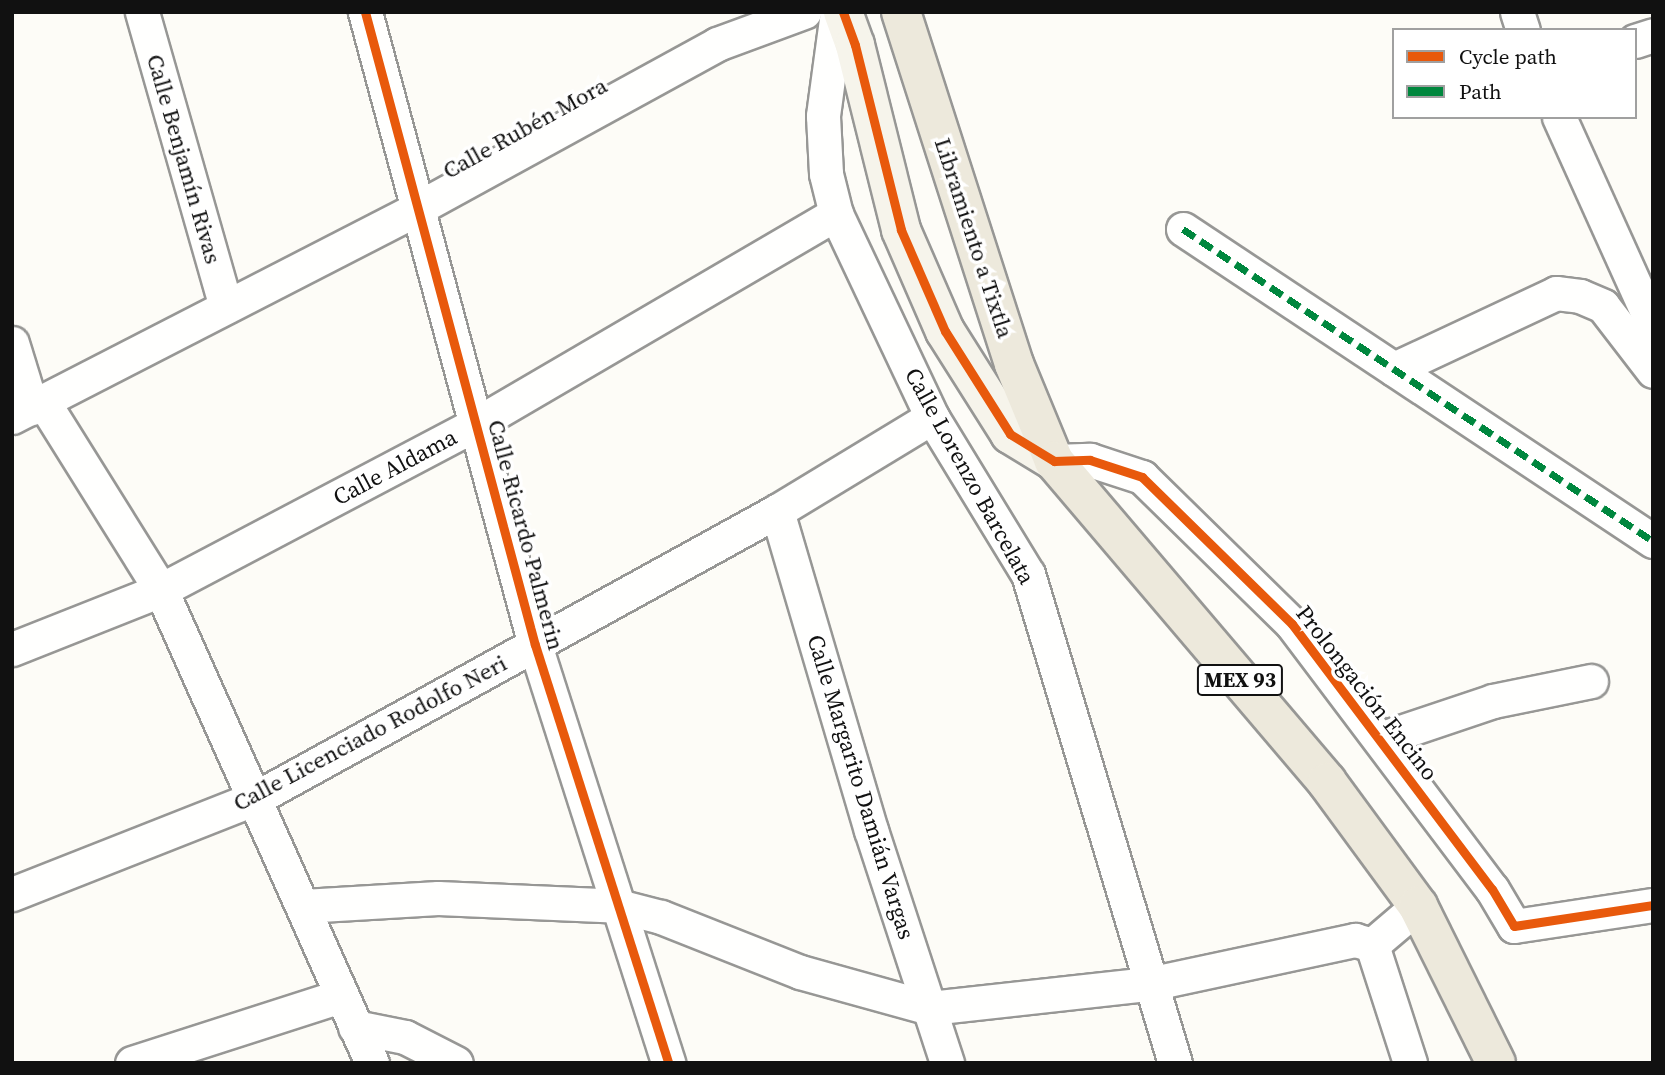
<!DOCTYPE html>
<html>
<head>
<meta charset="utf-8">
<style>
  body { margin:0 }
  #map { position:relative; width:1665px; height:1075px; overflow:hidden; background:#fdfcf7; font-family:"Source Serif 4",serif }
  div>[style] { position:absolute }
  .roads { filter:drop-shadow(2px 0 #979795) drop-shadow(-2px 0 #979795) drop-shadow(0 2px #979795) drop-shadow(0 -2px #979795) }
  .street>* { height:33px; margin:-16.5px; padding:0 16.5px; transform-origin:16.5px; border-radius:16.5px; background:#fffffe }
  .secondary>* { height:38px; margin:-19px; padding:0 19px; transform-origin:19px; border-radius:19px; background:#f6f4eb }
  .primary>* { height:38px; margin:-19px; padding:0 19px; transform-origin:19px; border-radius:19px; background:#ede9dc }
  .quiet>* { height:7px; margin-top:-3.5px; transform-origin:0; background:repeating-linear-gradient(90deg,#00873e 0 14px,transparent 0 21px) }
  .cycleway>* { height:9px; margin:-4.5px; padding:0 4.5px; transform-origin:4.5px; border-radius:4.5px; background:#e8590c }
  span { translate:-50% -50%; white-space:nowrap; text-align:center; line-height:1.15; -webkit-text-stroke:7px #fff; paint-order:stroke }
  .shield-label span { padding:2px 5px; background:#fff; border:2px solid; border-radius:5px; -webkit-text-stroke-width:0 }
  .shield-label { font-size:21px; color:#111; font-weight:700 }
  .street-label { font-size:23px; color:#111 }
  .frame { position:absolute; inset:0; border:14px solid #111; pointer-events:none }
  .legend { position:absolute; left:1392px; top:28px; width:245px; height:91px; box-sizing:border-box; background:#fff; border:2px solid #a0a0a0; margin:0; padding:9px 12px; list-style:none; font-size:21px; color:#111 }
  .legend li { display:flex; align-items:center; gap:14px; height:35px }
  .legend b { width:35px; border:2px solid #a0a0a0 }
</style>
</head>
<body>
<div id="map">
  <div class="roads">
    <div class="street">
      <i style="left:142px;top:12px;width:306px;rotate:74.1deg"></i>
      <i style="left:365px;top:12px;width:655px;rotate:74.97deg"></i>
      <i style="left:535px;top:645px;width:439px;rotate:72.3deg"></i>
      <i style="left:837px;top:12px;width:105px;rotate:97.7deg"></i>
      <i style="left:823px;top:116px;width:58px;rotate:87deg"></i>
      <i style="left:826px;top:174px;width:41px;rotate:76deg"></i>
      <i style="left:836px;top:214px;width:225px;rotate:64.7deg"></i>
      <i style="left:932px;top:417px;width:184px;rotate:58.6deg"></i>
      <i style="left:1028px;top:574px;width:511px;rotate:73.27deg"></i>
      <i style="left:1517px;top:12px;width:19px;rotate:72deg"></i>
      <i style="left:1635px;top:41px;width:19px;rotate:-18deg"></i>
      <i style="left:1559px;top:117px;width:228px;rotate:65.7deg"></i>
      <i style="left:1183px;top:229px;width:564px;rotate:33.58deg"></i>
      <i style="left:12px;top:343px;width:68px;rotate:72.9deg"></i>
      <i style="left:1394px;top:369px;width:179px;rotate:-25.1deg"></i>
      <i style="left:1556px;top:293px;width:24px;rotate:7deg"></i>
      <i style="left:1580px;top:296px;width:25px;rotate:23deg"></i>
      <i style="left:1603px;top:306px;width:82px;rotate:52.4deg"></i>
      <i style="left:44px;top:403px;width:221px;rotate:58deg"></i>
      <i style="left:161px;top:590px;width:518px;rotate:65.96deg"></i>
      <i style="left:12px;top:417px;width:457px;rotate:-27.2deg"></i>
      <i style="left:418px;top:208px;width:341px;rotate:-28.7deg"></i>
      <i style="left:717px;top:44px;width:93px;rotate:-20.2deg"></i>
      <i style="left:1054px;top:461px;width:36px;rotate:-2deg"></i>
      <i style="left:1090px;top:460px;width:55px;rotate:18.1deg"></i>
      <i style="left:1142px;top:477px;width:210px;rotate:44.4deg"></i>
      <i style="left:1292px;top:624px;width:332px;rotate:53deg"></i>
      <i style="left:1492px;top:889px;width:43px;rotate:59.3deg"></i>
      <i style="left:1514px;top:926px;width:141px;rotate:-8.6deg"></i>
      <i style="left:777px;top:511px;width:333px;rotate:73.6deg"></i>
      <i style="left:871px;top:830px;width:245px;rotate:71.9deg"></i>
      <i style="left:12px;top:649px;width:160px;rotate:-21.6deg"></i>
      <i style="left:161px;top:590px;width:356px;rotate:-27.8deg"></i>
      <i style="left:476px;top:424px;width:417px;rotate:-30.3deg"></i>
      <i style="left:1380px;top:739px;width:119px;rotate:-18.6deg"></i>
      <i style="left:1493px;top:701px;width:100px;rotate:-11.5deg"></i>
      <i style="left:12px;top:894px;width:262px;rotate:-21.5deg"></i>
      <i style="left:256px;top:798px;width:595px;rotate:-28.85deg"></i>
      <i style="left:777px;top:511px;width:181px;rotate:-31.2deg"></i>
      <i style="left:303px;top:906px;width:135px;rotate:-3.4deg"></i>
      <i style="left:438px;top:898px;width:180px;rotate:2.5deg"></i>
      <i style="left:618px;top:906px;width:44px;rotate:14.3deg"></i>
      <i style="left:661px;top:917px;width:149px;rotate:21.6deg"></i>
      <i style="left:800px;top:972px;width:135px;rotate:15.5deg"></i>
      <i style="left:930px;top:1008px;width:220px;rotate:-6.3deg"></i>
      <i style="left:1149px;top:984px;width:211px;rotate:-12.1deg"></i>
      <i style="left:1355px;top:940px;width:18px;rotate:16deg"></i>
      <i style="left:1372px;top:945px;width:124px;rotate:72.1deg"></i>
      <i style="left:1372px;top:945px;width:60px;rotate:-40.3deg"></i>
      <i style="left:355px;top:1027px;width:51px;rotate:11.3deg"></i>
      <i style="left:405px;top:1037px;width:57px;rotate:27deg"></i>
      <i style="left:132px;top:1063px;width:219px;rotate:-17.8deg"></i>
    </div>
    <div class="secondary">
      <i style="left:843px;top:12px;width:35px;rotate:70deg"></i>
      <i style="left:855px;top:45px;width:191px;rotate:76deg"></i>
      <i style="left:901px;top:230px;width:110px;rotate:66.5deg"></i>
      <i style="left:945px;top:331px;width:122px;rotate:57.7deg"></i>
      <i style="left:1010px;top:434px;width:52px;rotate:31.5deg"></i>
    </div>
    <div class="primary">
      <i style="left:901px;top:12px;width:370px;rotate:72.2deg"></i>
      <i style="left:1014px;top:364px;width:105px;rotate:67.6deg"></i>
      <i style="left:1054px;top:461px;width:421px;rotate:49.6deg"></i>
      <i style="left:1327px;top:782px;width:154px;rotate:53.7deg"></i>
      <i style="left:1418px;top:906px;width:175px;rotate:63.6deg"></i>
    </div>
  </div>
  <div class="quiet">
    <i style="left:1183px;top:229px;width:564px;rotate:33.58deg"></i>
  </div>
  <div class="cycleway">
    <i style="left:365px;top:12px;width:655px;rotate:74.97deg"></i>
    <i style="left:535px;top:645px;width:439px;rotate:72.3deg"></i>
    <i style="left:843px;top:12px;width:35px;rotate:70deg"></i>
    <i style="left:855px;top:45px;width:191px;rotate:76deg"></i>
    <i style="left:901px;top:230px;width:110px;rotate:66.5deg"></i>
    <i style="left:945px;top:331px;width:122px;rotate:57.7deg"></i>
    <i style="left:1010px;top:434px;width:52px;rotate:31.5deg"></i>
    <i style="left:1054px;top:461px;width:36px;rotate:-2deg"></i>
    <i style="left:1090px;top:460px;width:55px;rotate:18.1deg"></i>
    <i style="left:1142px;top:477px;width:210px;rotate:44.4deg"></i>
    <i style="left:1292px;top:624px;width:332px;rotate:53deg"></i>
    <i style="left:1492px;top:889px;width:43px;rotate:59.3deg"></i>
    <i style="left:1514px;top:926px;width:141px;rotate:-8.6deg"></i>
  </div>
  <div class="shield-label">
    <span style="left:1240px;top:680px">MEX 93</span>
  </div>
  <div class="street-label">
    <span style="left:525px;top:128px;rotate:-29deg">Calle Rubén Mora</span>
    <span style="left:184px;top:159px;rotate:74deg">Calle Benjamín Rivas</span>
    <span style="left:974px;top:238px;rotate:72deg">Libramiento a Tixtla</span>
    <span style="left:395px;top:467px;rotate:-28deg">Calle Aldama</span>
    <span style="left:970px;top:476px;rotate:61deg">Calle Lorenzo Barcelata</span>
    <span style="left:526px;top:535px;rotate:75deg">Calle Ricardo Palmerin</span>
    <span style="left:1367px;top:693px;rotate:52deg">Prolongación Encino</span>
    <span style="left:370px;top:733px;rotate:-28deg">Calle Licenciado Rodolfo Neri</span>
    <span style="left:861px;top:787px;rotate:73deg">Calle Margarito Damián Vargas</span>
  </div>
  <div class="frame"></div>
  <ul class="legend">
  <li><b style="height:9px;background:#e8590c"></b>Cycle path</li>
  <li><b style="height:9px;background:#00873e"></b>Path</li>
  </ul>
</div>
</body>
</html>
